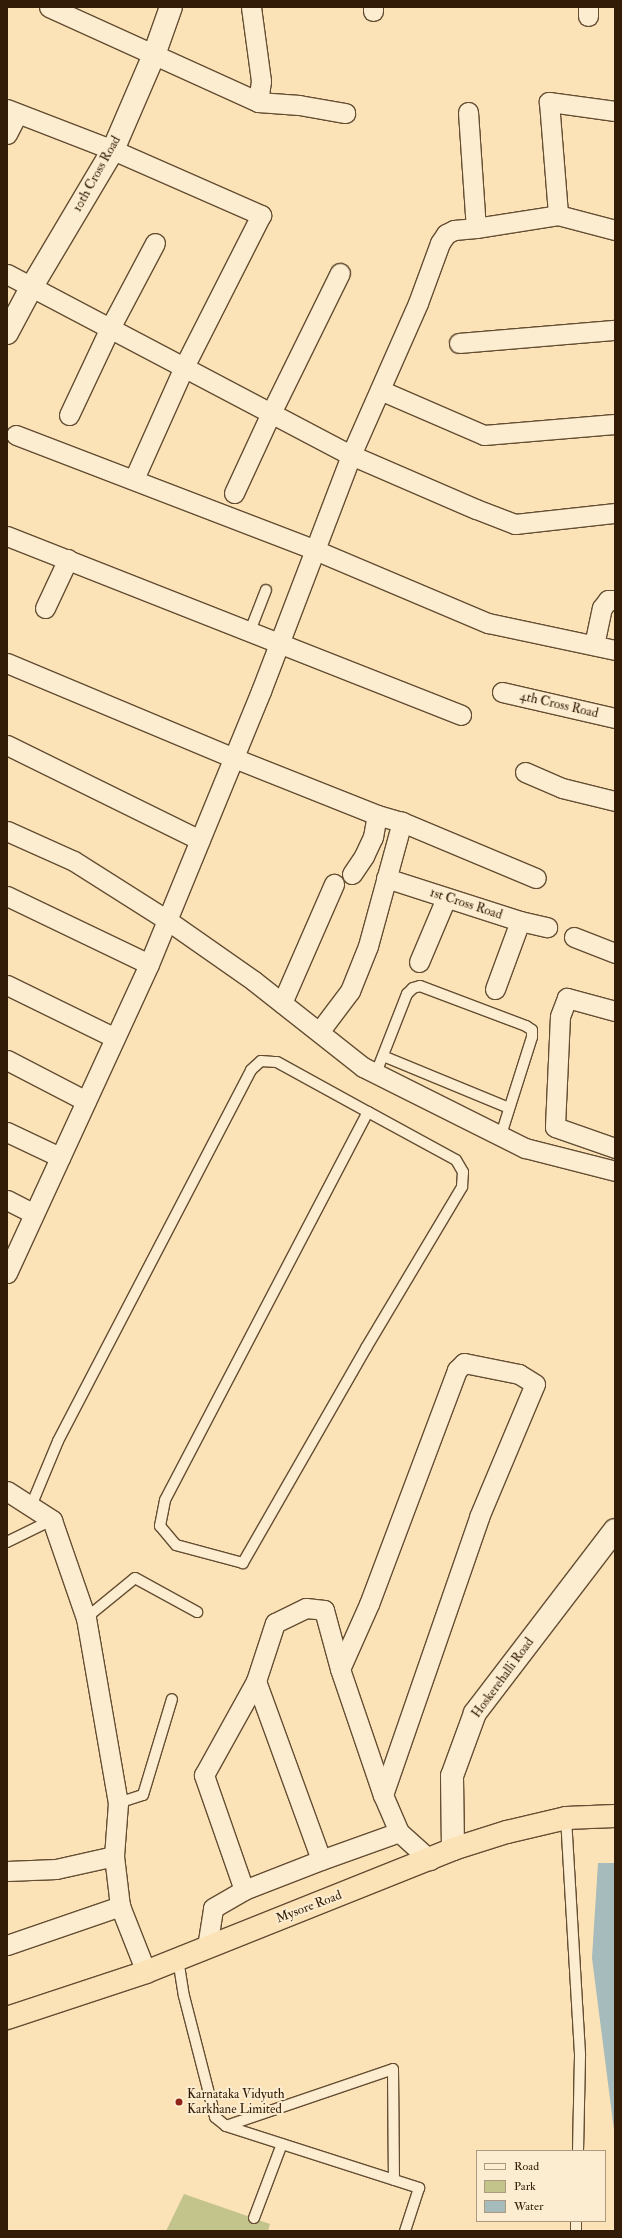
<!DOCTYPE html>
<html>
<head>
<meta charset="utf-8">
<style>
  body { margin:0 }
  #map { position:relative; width:622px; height:2238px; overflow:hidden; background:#fce3b7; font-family:"IM FELL Double Pica",serif }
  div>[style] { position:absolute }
  .green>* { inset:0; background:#c3c38c }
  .water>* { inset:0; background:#a6bbbb }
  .roads { filter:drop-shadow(1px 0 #644e33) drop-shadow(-1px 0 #644e33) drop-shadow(0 1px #644e33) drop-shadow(0 -1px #644e33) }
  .lane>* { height:10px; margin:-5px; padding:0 5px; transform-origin:5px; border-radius:5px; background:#fdedd0 }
  .street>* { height:19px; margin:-9.5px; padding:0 9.5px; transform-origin:9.5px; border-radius:9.5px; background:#fdedd0 }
  .secondary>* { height:22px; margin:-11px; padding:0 11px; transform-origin:11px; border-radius:11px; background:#fdedd0 }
  .highway>* { height:22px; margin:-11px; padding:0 11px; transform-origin:11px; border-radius:11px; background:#fce3b7 }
  .dots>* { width:11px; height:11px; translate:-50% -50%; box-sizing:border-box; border:2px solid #fdedd0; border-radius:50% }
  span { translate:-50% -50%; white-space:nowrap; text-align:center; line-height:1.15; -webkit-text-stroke:4px #fdedd0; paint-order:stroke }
  .street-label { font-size:13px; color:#321c07 }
  .poi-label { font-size:13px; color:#321c07 }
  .left { translate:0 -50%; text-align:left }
  .frame { position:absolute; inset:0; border:8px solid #321c07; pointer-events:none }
  .legend { position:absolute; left:476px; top:2150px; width:130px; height:72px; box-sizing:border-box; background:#fdedd0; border:1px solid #ac9980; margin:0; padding:5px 7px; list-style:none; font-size:12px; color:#321c07 }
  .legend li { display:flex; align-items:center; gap:8px; height:20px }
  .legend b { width:20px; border:1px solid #ac9980 }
</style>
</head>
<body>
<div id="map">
  <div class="green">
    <i style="clip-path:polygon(184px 2194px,270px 2224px,268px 2231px,166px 2231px)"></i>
  </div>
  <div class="water">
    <i style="clip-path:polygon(598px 1863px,615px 1863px,615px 2138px,592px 1958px)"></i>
  </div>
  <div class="roads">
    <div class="lane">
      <i style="left:250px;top:631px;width:44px;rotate:-68.7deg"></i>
      <i style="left:383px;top:1056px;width:136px;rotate:22.4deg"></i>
      <i style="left:376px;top:1073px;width:85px;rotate:-68.6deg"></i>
      <i style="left:407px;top:994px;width:8px;rotate:-45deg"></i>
      <i style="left:413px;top:988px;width:7px;rotate:-16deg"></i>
      <i style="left:420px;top:986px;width:113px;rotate:20.7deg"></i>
      <i style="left:526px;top:1026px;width:7px;rotate:34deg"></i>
      <i style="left:532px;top:1030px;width:7px;rotate:90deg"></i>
      <i style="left:532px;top:1037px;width:103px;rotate:107.6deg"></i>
      <i style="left:31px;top:1506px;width:70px;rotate:-67.4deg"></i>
      <i style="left:58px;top:1441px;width:418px;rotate:-62.5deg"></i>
      <i style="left:251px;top:1070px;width:13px;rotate:-42deg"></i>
      <i style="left:261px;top:1061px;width:16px;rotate:4deg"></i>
      <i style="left:277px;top:1062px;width:104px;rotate:28.8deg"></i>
      <i style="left:368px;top:1112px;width:100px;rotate:28.6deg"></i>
      <i style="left:456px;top:1160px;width:14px;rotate:60deg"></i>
      <i style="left:463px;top:1172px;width:15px;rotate:94deg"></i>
      <i style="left:462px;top:1187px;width:187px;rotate:120.8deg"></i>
      <i style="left:366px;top:1348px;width:248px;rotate:119.8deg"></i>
      <i style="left:243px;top:1563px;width:69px;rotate:-165deg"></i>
      <i style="left:176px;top:1545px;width:25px;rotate:-130deg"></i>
      <i style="left:160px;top:1526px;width:26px;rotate:-79deg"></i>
      <i style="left:165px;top:1500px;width:438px;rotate:-62.4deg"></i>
      <i style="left:7px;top:1542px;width:50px;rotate:-26.1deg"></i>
      <i style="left:86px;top:1618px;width:63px;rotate:-39.2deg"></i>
      <i style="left:135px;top:1578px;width:71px;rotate:28.7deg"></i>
      <i style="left:118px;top:1803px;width:26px;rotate:-18deg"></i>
      <i style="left:143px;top:1795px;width:100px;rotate:-73.2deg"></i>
      <i style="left:566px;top:1818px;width:238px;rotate:86.6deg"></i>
      <i style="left:580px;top:2056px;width:95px;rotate:91.2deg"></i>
      <i style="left:178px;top:1959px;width:37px;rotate:81deg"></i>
      <i style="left:184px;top:1996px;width:125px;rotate:75.6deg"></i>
      <i style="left:215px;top:2117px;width:14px;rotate:39deg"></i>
      <i style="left:226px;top:2126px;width:203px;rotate:17.8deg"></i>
      <i style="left:419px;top:2188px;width:45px;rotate:108deg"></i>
      <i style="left:226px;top:2126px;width:176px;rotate:-18.8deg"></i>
      <i style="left:393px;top:2069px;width:111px;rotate:89.5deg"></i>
      <i style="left:254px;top:2218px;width:79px;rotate:-69.3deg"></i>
      <i style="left:576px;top:2231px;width:10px;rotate:-90deg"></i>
    </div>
    <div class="street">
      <i style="left:49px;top:7px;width:230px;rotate:24.4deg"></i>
      <i style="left:258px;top:102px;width:41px;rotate:4.2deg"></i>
      <i style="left:299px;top:105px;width:47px;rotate:9.9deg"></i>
      <i style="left:251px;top:7px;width:75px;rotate:82.3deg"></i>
      <i style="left:261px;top:81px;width:21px;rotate:98deg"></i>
      <i style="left:588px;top:7px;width:9px;rotate:90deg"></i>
      <i style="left:373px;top:11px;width:4px;rotate:-90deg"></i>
      <i style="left:7px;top:109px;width:114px;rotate:21.1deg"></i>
      <i style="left:113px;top:150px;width:162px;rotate:23.7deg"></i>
      <i style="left:261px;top:215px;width:170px;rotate:116.9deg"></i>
      <i style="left:184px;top:367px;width:123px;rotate:114.1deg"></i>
      <i style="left:615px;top:111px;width:67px;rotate:-172.2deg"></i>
      <i style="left:549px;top:102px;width:113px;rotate:85.4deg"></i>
      <i style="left:558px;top:215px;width:59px;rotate:14.7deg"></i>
      <i style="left:468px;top:112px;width:116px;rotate:86.1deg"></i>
      <i style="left:476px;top:228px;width:83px;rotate:-9deg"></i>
      <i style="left:7px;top:134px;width:22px;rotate:-63deg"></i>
      <i style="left:7px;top:274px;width:389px;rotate:27.8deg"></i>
      <i style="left:351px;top:455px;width:136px;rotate:23.4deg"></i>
      <i style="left:476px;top:509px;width:42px;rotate:21deg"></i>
      <i style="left:515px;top:524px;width:101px;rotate:-6.3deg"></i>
      <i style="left:459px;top:343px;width:157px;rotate:-4.8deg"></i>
      <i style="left:380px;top:390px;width:113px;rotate:23.4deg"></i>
      <i style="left:484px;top:435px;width:131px;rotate:-4.8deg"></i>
      <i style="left:69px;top:415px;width:96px;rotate:-64.8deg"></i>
      <i style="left:110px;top:328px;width:96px;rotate:-62.1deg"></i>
      <i style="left:16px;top:435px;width:320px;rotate:21deg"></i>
      <i style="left:315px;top:550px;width:188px;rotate:22.9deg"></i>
      <i style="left:488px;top:623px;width:130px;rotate:12deg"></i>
      <i style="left:234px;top:493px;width:88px;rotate:-65.2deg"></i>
      <i style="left:271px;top:413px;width:156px;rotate:-63.8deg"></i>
      <i style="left:7px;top:536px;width:488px;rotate:21.5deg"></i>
      <i style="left:45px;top:608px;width:54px;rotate:-64.9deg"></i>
      <i style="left:594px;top:645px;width:38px;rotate:-78deg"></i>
      <i style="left:602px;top:608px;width:10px;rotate:-53deg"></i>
      <i style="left:608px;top:600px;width:7px"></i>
      <i style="left:7px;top:663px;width:246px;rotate:22.7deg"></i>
      <i style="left:234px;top:758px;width:154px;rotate:21.7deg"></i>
      <i style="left:377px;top:815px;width:26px;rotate:16deg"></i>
      <i style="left:402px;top:822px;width:145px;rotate:22.7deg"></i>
      <i style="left:502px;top:692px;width:116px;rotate:13deg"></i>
      <i style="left:7px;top:745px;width:215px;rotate:26.2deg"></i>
      <i style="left:525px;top:772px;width:40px;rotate:23.4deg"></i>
      <i style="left:562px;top:788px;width:55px;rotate:13.8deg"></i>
      <i style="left:7px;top:831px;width:73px;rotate:24.1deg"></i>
      <i style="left:74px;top:861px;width:110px;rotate:32.4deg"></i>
      <i style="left:167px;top:920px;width:106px;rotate:35deg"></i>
      <i style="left:254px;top:981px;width:139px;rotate:38.3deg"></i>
      <i style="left:363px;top:1067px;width:181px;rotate:26.6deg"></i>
      <i style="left:525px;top:1148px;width:93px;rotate:14.3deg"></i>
      <i style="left:352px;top:874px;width:22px;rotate:-56deg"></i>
      <i style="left:364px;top:856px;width:21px;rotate:-65deg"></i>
      <i style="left:373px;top:837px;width:22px;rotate:-80deg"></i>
      <i style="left:386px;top:878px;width:141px;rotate:17.8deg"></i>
      <i style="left:520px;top:921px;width:28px;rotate:13deg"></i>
      <i style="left:7px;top:896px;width:157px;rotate:25.6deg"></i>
      <i style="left:574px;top:937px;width:44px;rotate:21.3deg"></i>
      <i style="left:419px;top:962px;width:69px;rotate:-67.1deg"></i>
      <i style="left:7px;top:985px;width:120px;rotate:26.1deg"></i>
      <i style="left:495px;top:989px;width:72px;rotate:-69.8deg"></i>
      <i style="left:282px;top:1003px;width:130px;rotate:-66.4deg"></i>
      <i style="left:615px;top:1011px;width:50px;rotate:-164.8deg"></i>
      <i style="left:567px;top:998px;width:19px;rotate:111deg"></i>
      <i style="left:560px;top:1016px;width:111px;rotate:92.6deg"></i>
      <i style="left:555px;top:1127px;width:64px;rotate:19.3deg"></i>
      <i style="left:319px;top:1032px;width:51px;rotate:-52.9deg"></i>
      <i style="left:350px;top:991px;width:48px;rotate:-68.2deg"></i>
      <i style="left:368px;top:946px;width:129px;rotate:-74.7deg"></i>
      <i style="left:7px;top:1060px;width:89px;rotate:27.4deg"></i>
      <i style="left:7px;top:1132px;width:59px;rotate:25.3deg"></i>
      <i style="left:7px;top:1200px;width:30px;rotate:27deg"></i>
      <i style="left:7px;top:1273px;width:340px;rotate:-65.3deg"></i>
      <i style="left:149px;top:964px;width:295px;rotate:-67.7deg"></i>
      <i style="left:261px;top:691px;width:253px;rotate:-69.1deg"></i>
      <i style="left:351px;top:455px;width:166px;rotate:-66.2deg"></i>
      <i style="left:418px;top:303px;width:64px;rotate:-69.9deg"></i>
      <i style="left:440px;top:243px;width:11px;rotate:-56deg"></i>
      <i style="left:446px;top:234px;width:9px;rotate:-27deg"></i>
      <i style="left:454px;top:230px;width:22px;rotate:-5deg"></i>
      <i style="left:7px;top:1491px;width:54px;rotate:32.8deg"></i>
      <i style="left:52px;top:1520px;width:104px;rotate:70.9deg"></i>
      <i style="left:86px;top:1618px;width:188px;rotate:80.2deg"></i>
      <i style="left:118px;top:1803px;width:53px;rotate:94.3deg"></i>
      <i style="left:114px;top:1856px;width:50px;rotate:83.2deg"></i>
      <i style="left:120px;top:1906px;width:71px;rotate:68.5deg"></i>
      <i style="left:256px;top:1681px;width:190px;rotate:70deg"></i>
      <i style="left:383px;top:1795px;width:294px;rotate:-70.9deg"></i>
      <i style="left:479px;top:1517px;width:144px;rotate:-67.2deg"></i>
      <i style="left:535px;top:1384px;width:19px;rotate:-148deg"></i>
      <i style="left:519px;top:1374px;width:56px;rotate:-168.7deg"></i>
      <i style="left:464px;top:1363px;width:10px;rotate:135deg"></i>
      <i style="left:457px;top:1370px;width:250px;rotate:110.6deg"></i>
      <i style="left:369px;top:1604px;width:71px;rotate:114deg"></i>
      <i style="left:340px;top:1669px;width:133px;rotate:71.2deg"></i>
      <i style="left:383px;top:1795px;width:40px;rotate:66.6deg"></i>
      <i style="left:399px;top:1832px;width:42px;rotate:42.1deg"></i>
      <i style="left:7px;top:1871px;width:49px;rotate:-2.3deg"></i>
      <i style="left:56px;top:1869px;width:59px;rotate:-12.6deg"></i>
      <i style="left:244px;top:1890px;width:122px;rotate:-109.2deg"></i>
      <i style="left:204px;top:1775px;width:107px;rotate:-61deg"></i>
      <i style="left:256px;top:1681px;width:61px;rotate:-71.9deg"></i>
      <i style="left:275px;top:1623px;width:34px;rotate:-26deg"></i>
      <i style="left:306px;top:1608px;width:18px;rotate:6deg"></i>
      <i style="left:324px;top:1610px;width:61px;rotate:74.8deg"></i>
      <i style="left:7px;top:1945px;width:120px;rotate:-19deg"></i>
      <i style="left:207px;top:1947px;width:39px;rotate:-81deg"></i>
      <i style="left:213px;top:1908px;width:36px;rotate:-30deg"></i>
      <i style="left:244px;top:1890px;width:83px;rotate:-21.3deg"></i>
      <i style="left:321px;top:1860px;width:83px;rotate:-19.7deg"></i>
    </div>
    <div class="secondary">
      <i style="left:7px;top:333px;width:51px;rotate:-61.9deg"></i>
      <i style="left:31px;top:288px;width:161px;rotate:-59.3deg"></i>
      <i style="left:113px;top:150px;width:103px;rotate:-66.7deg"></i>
      <i style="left:154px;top:55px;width:51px;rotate:-70.5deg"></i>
      <i style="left:453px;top:1849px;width:73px;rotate:-90.8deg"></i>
      <i style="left:452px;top:1776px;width:67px;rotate:-69.9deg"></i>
      <i style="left:475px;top:1713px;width:230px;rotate:-52.6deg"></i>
    </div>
    <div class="highway">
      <i style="left:7px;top:2018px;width:146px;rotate:-18.3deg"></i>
      <i style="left:146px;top:1972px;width:331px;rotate:-21.8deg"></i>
      <i style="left:453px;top:1849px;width:57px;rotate:-17.5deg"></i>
      <i style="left:507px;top:1832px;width:61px;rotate:-13.3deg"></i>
      <i style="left:566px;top:1818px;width:49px;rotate:-2.3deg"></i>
    </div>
  </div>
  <div class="dots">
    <i style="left:179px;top:2102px;background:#8f2418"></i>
  </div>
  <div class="street-label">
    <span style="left:97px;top:174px;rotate:-61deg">10th Cross Road</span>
    <span style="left:559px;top:705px;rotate:13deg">4th Cross Road</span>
    <span style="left:466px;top:904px;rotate:18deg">1st Cross Road</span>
    <span style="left:503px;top:1678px;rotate:-54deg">Hoskerehalli Road</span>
    <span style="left:309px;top:1907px;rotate:-21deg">Mysore Road</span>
  </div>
  <div class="poi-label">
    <span class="left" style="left:187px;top:2102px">Karnataka Vidyuth<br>Karkhane Limited</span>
  </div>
  <div class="frame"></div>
  <ul class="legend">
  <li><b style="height:5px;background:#fdedd0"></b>Road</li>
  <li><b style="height:11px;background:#c3c38c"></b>Park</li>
  <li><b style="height:11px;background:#a6bbbb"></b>Water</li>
  </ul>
</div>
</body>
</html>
